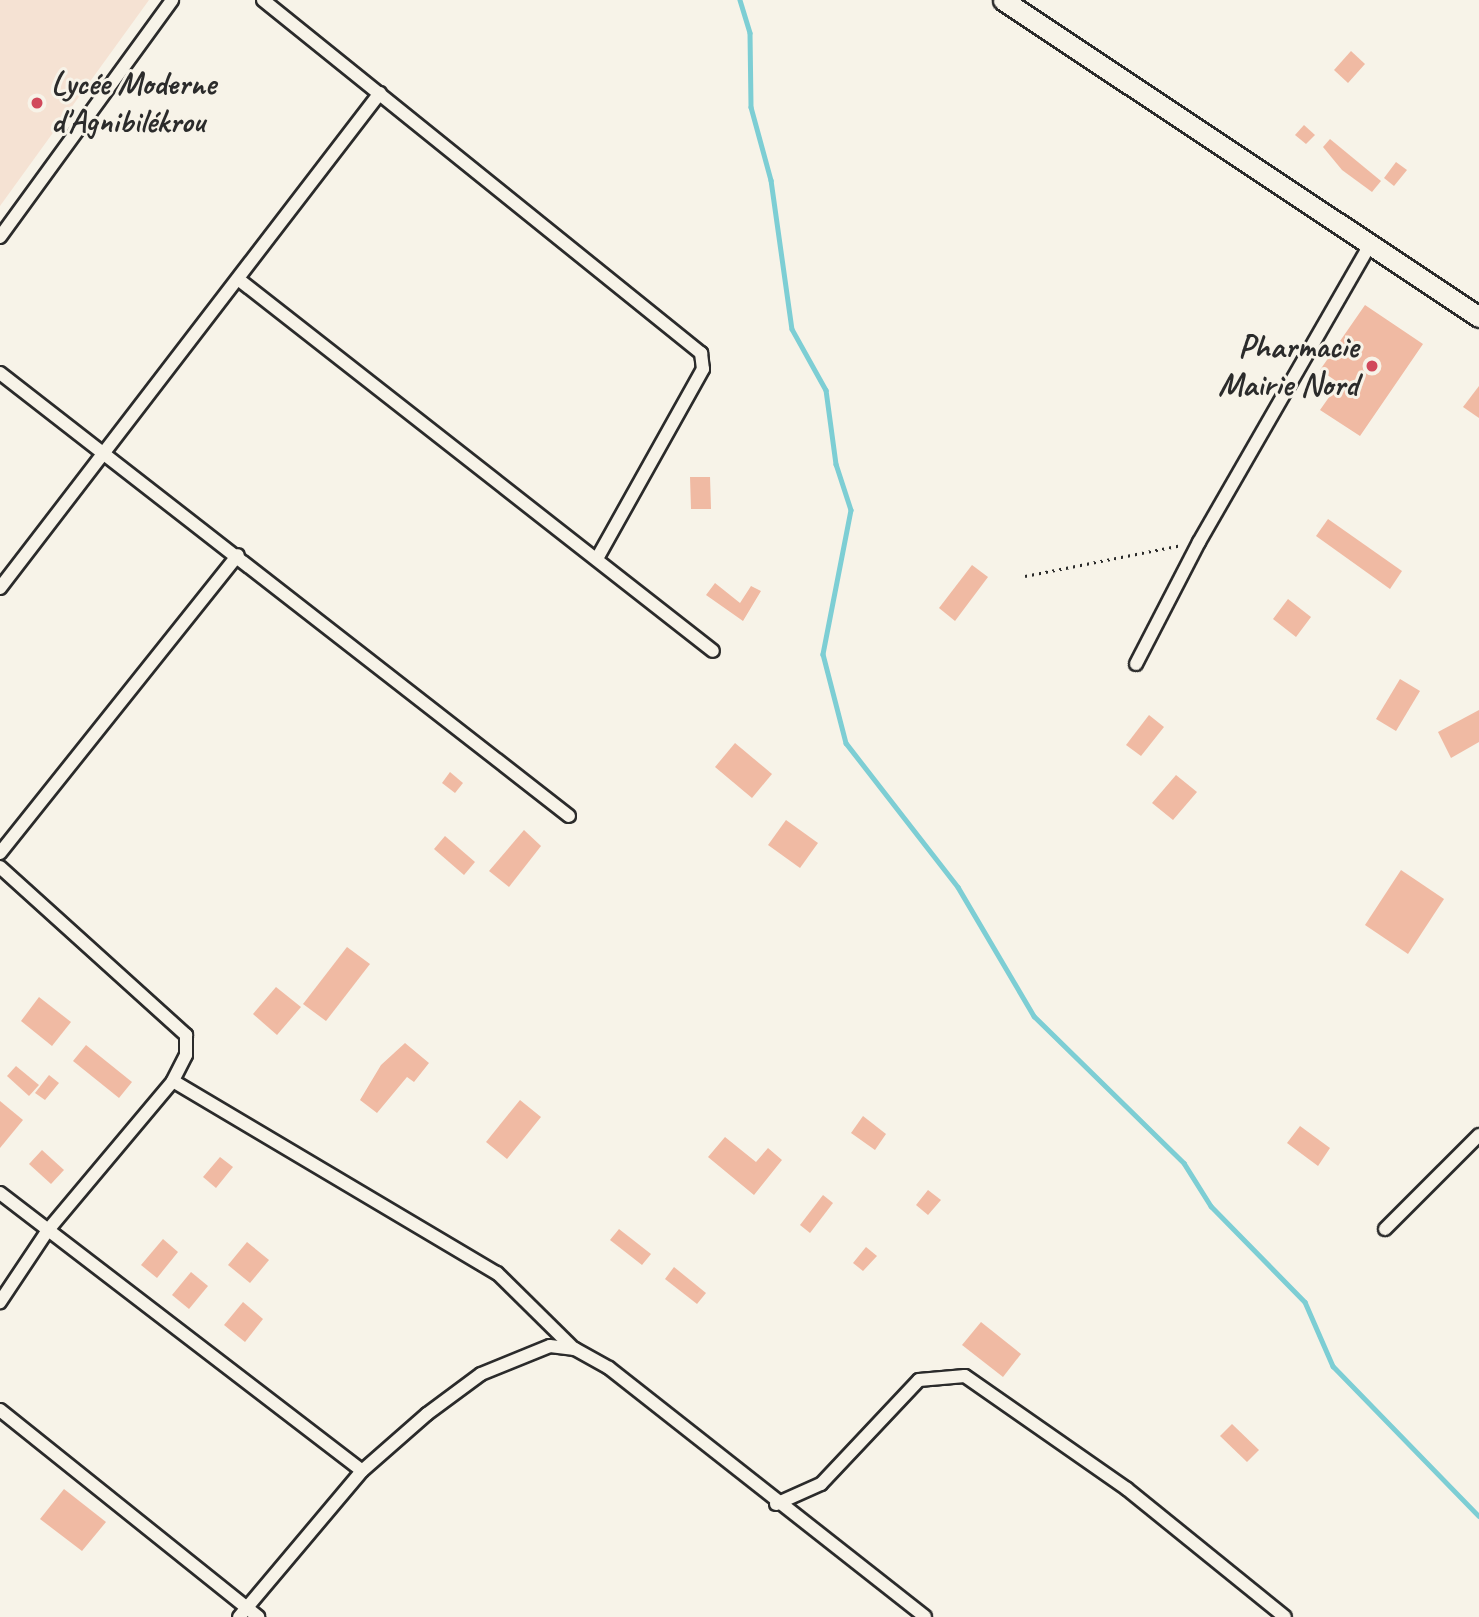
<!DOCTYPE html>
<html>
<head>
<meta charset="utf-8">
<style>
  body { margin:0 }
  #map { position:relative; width:1479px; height:1617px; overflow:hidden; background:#f7f3e8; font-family:Caveat,sans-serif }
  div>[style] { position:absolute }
  .built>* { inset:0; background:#f5e2d3 }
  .stream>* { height:4.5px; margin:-2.25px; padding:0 2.25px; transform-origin:2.25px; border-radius:2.25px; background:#7dced4 }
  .building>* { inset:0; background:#f0baa3 }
  .path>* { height:2.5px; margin-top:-1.25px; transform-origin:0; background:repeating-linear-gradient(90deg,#2b2b2b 0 2px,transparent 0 7px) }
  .roads { filter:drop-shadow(2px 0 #2b2b2b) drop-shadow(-2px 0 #2b2b2b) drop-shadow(0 2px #2b2b2b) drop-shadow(0 -2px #2b2b2b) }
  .street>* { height:12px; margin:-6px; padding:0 6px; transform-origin:6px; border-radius:6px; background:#f7f3e8 }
  .primary>* { height:19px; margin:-9.5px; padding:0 9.5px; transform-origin:9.5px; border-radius:9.5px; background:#f7f3e8 }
  .dots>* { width:19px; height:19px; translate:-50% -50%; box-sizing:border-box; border:4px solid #f7f3e8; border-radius:50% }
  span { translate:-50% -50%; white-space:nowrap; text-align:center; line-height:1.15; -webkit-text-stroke:6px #f7f3e8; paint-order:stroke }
  .poi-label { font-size:33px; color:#2b2b2b; font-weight:700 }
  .left { translate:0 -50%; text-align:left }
  .right { translate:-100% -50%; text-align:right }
</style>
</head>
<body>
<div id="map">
  <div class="built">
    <i style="clip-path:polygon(0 0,149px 0,0 206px)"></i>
  </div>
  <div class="stream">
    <i style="left:740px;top:0;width:34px;rotate:73deg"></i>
    <i style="left:750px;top:33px;width:74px;rotate:89.2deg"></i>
    <i style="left:751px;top:107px;width:76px;rotate:74.7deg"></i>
    <i style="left:771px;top:180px;width:150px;rotate:82deg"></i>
    <i style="left:792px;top:329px;width:70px;rotate:60.9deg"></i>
    <i style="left:826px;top:390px;width:75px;rotate:82.3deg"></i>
    <i style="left:836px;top:464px;width:48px;rotate:71.9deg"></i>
    <i style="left:851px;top:510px;width:147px;rotate:101deg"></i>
    <i style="left:823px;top:654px;width:92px;rotate:75.5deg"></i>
    <i style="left:846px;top:743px;width:182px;rotate:52.1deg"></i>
    <i style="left:958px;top:887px;width:150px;rotate:59.5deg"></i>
    <i style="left:1034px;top:1016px;width:210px;rotate:44.4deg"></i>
    <i style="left:1184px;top:1163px;width:51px;rotate:57.9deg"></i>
    <i style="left:1211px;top:1206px;width:134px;rotate:45.6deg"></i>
    <i style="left:1305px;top:1302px;width:70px;rotate:66.4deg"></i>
    <i style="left:1333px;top:1366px;width:209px;rotate:45.8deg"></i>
  </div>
  <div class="building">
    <i style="clip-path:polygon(1351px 51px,1365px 64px,1348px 83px,1334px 70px)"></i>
    <i style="clip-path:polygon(1304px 125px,1315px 135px,1306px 144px,1295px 135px)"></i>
    <i style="clip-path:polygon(1330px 139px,1381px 181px,1372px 192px,1342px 170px,1323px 147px)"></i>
    <i style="clip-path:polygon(1396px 162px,1407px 170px,1394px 186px,1384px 178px)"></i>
    <i style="clip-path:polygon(1365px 305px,1423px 344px,1360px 436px,1320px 410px,1339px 383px,1320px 370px)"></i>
    <i style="clip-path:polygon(1479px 386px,1479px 418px,1463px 407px)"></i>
    <i style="clip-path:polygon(690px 477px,710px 477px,711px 509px,691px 509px)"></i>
    <i style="clip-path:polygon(1328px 519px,1402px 571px,1390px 589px,1316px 536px)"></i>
    <i style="clip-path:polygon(972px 565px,988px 577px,955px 621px,939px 608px)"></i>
    <i style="clip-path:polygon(715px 583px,740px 603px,751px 586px,761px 591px,743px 621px,706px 595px)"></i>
    <i style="clip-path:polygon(1288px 599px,1311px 617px,1296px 637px,1273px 619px)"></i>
    <i style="clip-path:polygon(1400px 679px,1420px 691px,1396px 731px,1376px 719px)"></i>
    <i style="clip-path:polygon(1479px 710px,1479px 742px,1451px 758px,1438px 732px)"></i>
    <i style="clip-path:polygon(1149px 715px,1164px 727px,1141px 756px,1126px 745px)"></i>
    <i style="clip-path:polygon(735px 743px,772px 774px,752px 798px,715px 767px)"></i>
    <i style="clip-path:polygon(450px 772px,463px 783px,455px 793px,442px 783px)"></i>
    <i style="clip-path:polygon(1176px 775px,1197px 792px,1173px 820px,1152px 803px)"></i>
    <i style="clip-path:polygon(786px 820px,818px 843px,800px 868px,768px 845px)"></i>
    <i style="clip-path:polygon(524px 830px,541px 846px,509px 887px,489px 871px)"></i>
    <i style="clip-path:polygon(445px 836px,475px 862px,464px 875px,434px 849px)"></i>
    <i style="clip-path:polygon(1401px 870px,1444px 899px,1408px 954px,1365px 925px)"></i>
    <i style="clip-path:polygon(347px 947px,370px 964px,326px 1021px,303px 1004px)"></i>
    <i style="clip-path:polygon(276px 987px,301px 1007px,277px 1035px,253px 1014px)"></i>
    <i style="clip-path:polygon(39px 997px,71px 1022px,52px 1046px,21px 1021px)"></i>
    <i style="clip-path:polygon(405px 1043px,429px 1063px,414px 1082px,407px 1077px,377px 1113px,360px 1100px,381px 1065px)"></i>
    <i style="clip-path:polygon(86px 1045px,132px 1082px,119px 1098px,73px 1061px)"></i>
    <i style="clip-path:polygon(16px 1066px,39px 1085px,29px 1096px,7px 1076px)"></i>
    <i style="clip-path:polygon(49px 1075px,59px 1083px,45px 1100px,35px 1093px)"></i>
    <i style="clip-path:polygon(520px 1100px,541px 1117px,507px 1159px,486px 1142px)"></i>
    <i style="clip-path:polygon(0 1101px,23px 1120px,0 1148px)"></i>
    <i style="clip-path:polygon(863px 1116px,886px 1134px,875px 1150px,851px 1133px)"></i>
    <i style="clip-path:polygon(1300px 1126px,1330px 1148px,1318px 1166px,1287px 1143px)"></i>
    <i style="clip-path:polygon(725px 1137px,756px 1162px,768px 1148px,782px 1160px,754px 1195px,708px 1157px)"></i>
    <i style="clip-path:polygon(42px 1150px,64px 1170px,51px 1184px,29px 1164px)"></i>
    <i style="clip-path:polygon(220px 1157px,233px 1167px,216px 1188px,203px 1177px)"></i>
    <i style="clip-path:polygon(928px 1190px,941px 1200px,928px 1215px,916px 1205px)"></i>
    <i style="clip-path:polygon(823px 1195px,833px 1203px,810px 1233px,800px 1225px)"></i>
    <i style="clip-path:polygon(619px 1229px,651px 1254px,642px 1265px,610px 1240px)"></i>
    <i style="clip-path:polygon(163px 1239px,178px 1252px,157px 1278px,141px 1265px)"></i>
    <i style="clip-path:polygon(247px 1242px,269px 1260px,250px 1283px,228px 1265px)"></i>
    <i style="clip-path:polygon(866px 1247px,877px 1256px,863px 1271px,853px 1263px)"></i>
    <i style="clip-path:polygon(674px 1267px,706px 1293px,697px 1304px,665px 1279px)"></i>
    <i style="clip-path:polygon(191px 1272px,208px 1286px,189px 1309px,172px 1295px)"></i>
    <i style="clip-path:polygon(243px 1302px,263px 1319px,245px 1342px,224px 1325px)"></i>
    <i style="clip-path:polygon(981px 1322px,1021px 1354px,1003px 1377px,962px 1345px)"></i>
    <i style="clip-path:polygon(1232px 1424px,1259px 1450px,1247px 1462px,1220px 1436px)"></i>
    <i style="clip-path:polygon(64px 1489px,106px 1522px,82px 1551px,40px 1519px)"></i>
  </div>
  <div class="path">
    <i style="left:1025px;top:576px;width:160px;rotate:-11.2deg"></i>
  </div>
  <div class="roads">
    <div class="street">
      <i style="left:263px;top:0;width:563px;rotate:38.87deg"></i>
      <i style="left:701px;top:353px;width:16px;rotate:83deg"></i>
      <i style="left:703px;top:369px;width:218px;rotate:119.2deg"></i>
      <i style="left:0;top:237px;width:293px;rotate:-54deg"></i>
      <i style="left:238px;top:279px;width:603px;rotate:38.07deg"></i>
      <i style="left:0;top:373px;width:721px;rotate:37.9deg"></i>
      <i style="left:0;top:588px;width:624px;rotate:-52.49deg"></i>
      <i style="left:1136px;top:664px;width:137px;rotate:-62.7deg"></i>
      <i style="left:1199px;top:542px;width:343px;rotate:-60.1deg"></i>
      <i style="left:0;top:853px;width:381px;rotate:-51.4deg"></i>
      <i style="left:0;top:867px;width:251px;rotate:42.1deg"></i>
      <i style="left:186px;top:1035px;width:20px;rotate:90deg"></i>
      <i style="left:186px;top:1055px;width:29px;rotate:117deg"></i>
      <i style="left:173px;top:1081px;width:194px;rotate:130deg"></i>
      <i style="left:48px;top:1230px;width:87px;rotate:123.7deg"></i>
      <i style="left:173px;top:1081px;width:377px;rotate:30.7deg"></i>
      <i style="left:497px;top:1273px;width:108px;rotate:44.6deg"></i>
      <i style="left:0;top:1193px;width:456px;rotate:37.5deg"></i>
      <i style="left:1385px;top:1229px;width:133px;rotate:-45deg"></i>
      <i style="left:0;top:1410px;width:331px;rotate:38.7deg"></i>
      <i style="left:776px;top:1504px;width:49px;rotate:-24deg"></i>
      <i style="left:821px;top:1484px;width:143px;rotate:-46.7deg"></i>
      <i style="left:919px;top:1380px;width:46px;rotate:-5deg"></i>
      <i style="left:965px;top:1376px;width:198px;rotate:34.9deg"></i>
      <i style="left:1127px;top:1489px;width:203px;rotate:39deg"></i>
      <i style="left:239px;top:1617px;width:191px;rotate:-49.9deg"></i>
      <i style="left:362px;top:1471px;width:86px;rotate:-41.2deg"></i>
      <i style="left:427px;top:1414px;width:67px;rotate:-36.5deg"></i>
      <i style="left:481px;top:1374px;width:74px;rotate:-22.1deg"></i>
      <i style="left:550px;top:1346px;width:25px;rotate:7deg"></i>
      <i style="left:575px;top:1349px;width:39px;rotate:29deg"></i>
      <i style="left:609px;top:1368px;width:402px;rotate:38.2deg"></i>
    </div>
    <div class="primary">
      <i style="left:1003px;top:0;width:572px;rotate:33.66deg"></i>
    </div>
  </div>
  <div class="dots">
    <i style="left:37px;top:103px;background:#d1495b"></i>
    <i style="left:1372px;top:366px;background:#d1495b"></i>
  </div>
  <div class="poi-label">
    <span class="left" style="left:51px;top:103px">Lycée Moderne<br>d'Agnibilékrou</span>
    <span class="right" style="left:1358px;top:366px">Pharmacie<br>Mairie Nord</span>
  </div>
</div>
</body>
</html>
